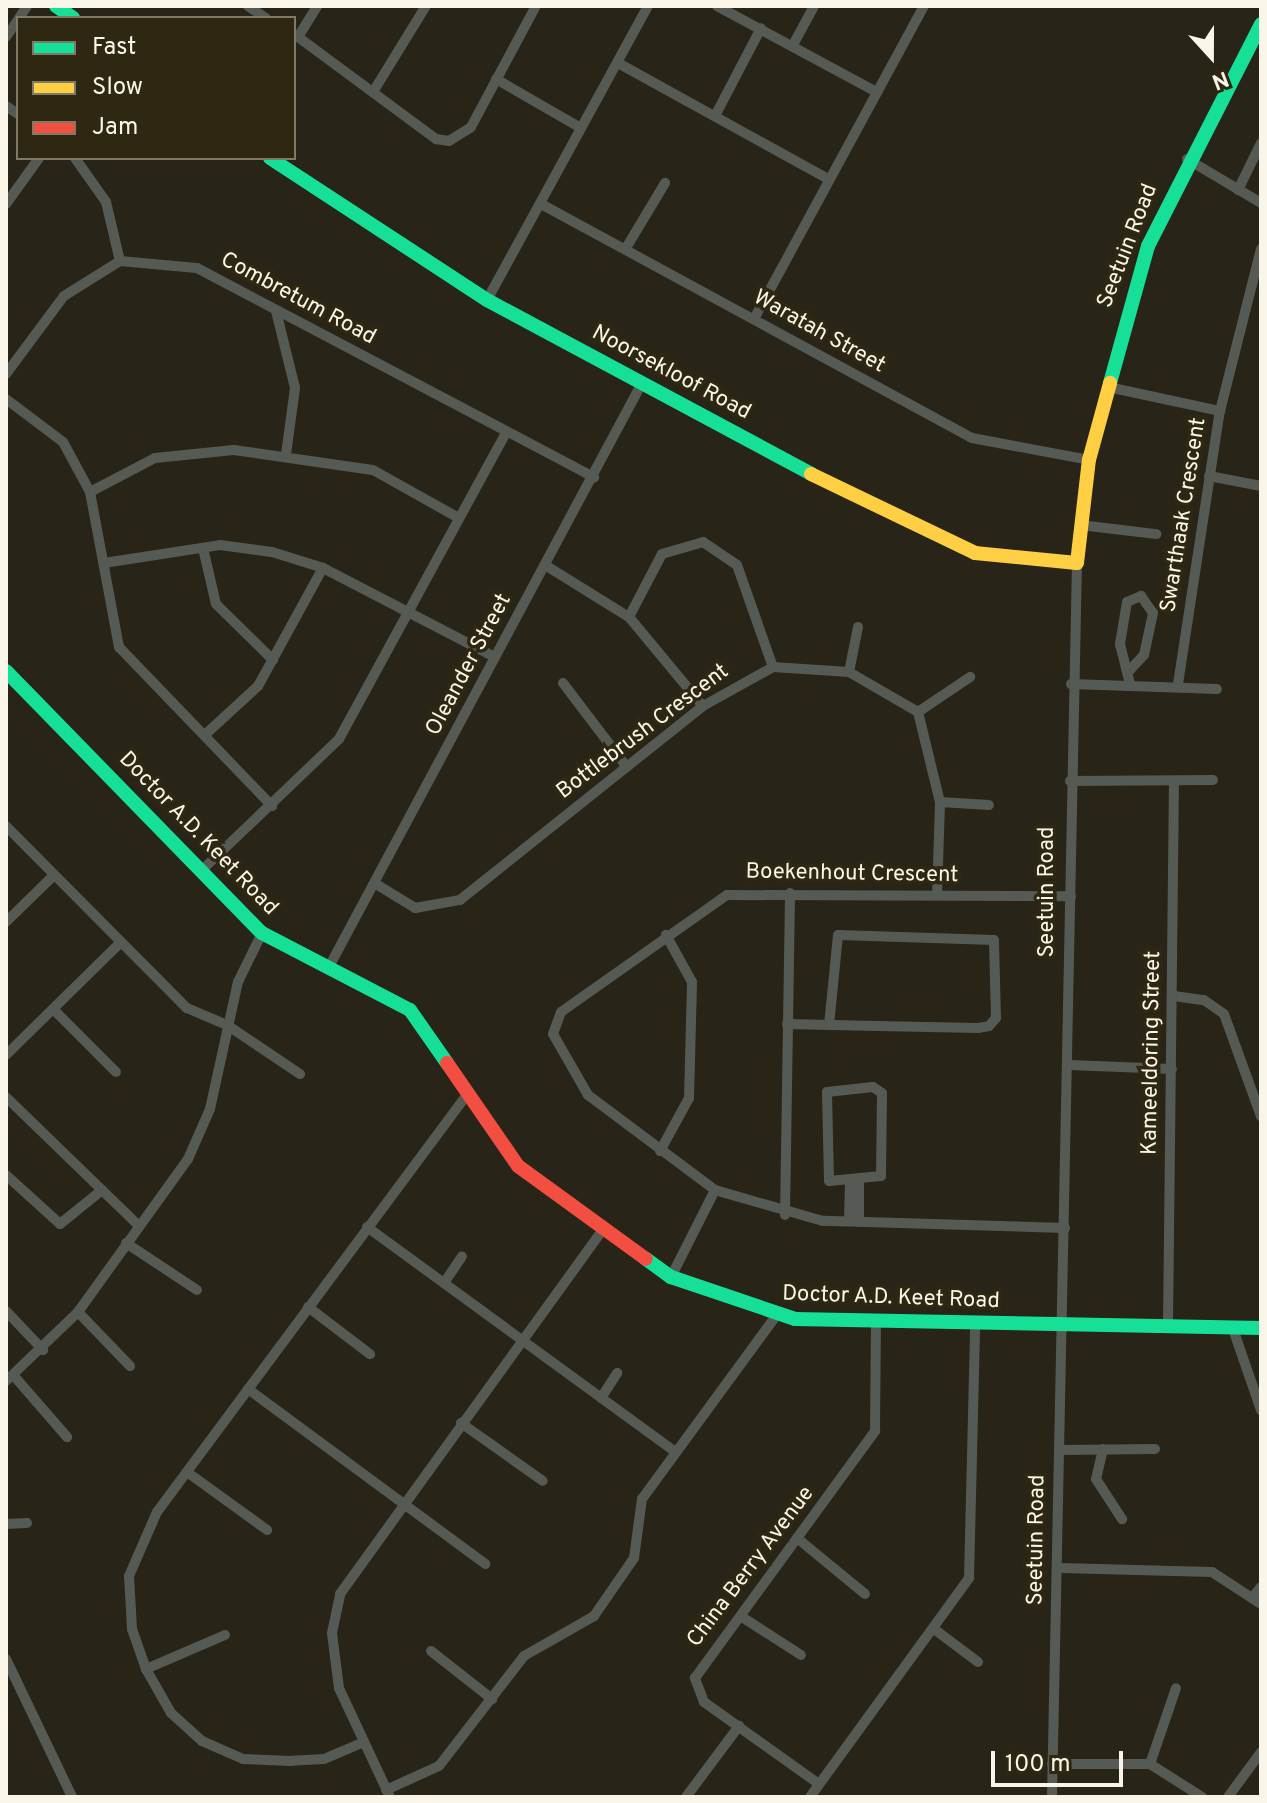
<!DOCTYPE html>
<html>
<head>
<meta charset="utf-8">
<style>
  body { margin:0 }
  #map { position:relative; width:1267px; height:1803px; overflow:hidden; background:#282417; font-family:Overpass,sans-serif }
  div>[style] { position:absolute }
  .street>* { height:10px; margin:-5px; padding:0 5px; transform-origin:5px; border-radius:5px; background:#555a54 }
  .fast>* { height:14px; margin:-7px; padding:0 7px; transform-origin:7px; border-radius:7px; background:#16e098 }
  .slow>* { height:14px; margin:-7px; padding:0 7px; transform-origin:7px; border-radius:7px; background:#ffcf43 }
  .jam>* { height:14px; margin:-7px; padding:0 7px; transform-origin:7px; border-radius:7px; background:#f24e42 }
  span { translate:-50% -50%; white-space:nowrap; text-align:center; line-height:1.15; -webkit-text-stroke:7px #2e2711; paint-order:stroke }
  .street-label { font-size:22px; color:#f9f5e8 }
  .frame { position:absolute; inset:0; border:8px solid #f9f5e8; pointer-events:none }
  .legend { position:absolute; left:16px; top:16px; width:280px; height:144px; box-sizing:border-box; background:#2e2711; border:2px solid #7f7967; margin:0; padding:10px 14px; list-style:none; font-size:24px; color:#f9f5e8 }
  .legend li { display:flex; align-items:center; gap:16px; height:40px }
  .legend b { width:40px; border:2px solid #7f7967 }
  .north { position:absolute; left:1171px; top:16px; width:80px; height:80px; -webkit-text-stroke:6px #2e2711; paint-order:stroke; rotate:159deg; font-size:22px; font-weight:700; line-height:32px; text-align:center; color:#f9f5e8 }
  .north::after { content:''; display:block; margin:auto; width:28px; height:36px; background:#f9f5e8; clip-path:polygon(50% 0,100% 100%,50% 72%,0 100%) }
  .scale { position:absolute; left:991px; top:1751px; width:132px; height:36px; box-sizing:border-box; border:4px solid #f9f5e8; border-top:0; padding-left:10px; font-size:24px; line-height:28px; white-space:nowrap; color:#f9f5e8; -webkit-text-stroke:6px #2e2711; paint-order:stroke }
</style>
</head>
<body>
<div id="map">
  <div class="street">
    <i style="left:248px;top:6px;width:22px;rotate:34deg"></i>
    <i style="left:717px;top:6px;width:182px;rotate:28.3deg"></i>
    <i style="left:19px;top:18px;width:14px;rotate:-56deg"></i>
    <i style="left:294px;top:34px;width:177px;rotate:36.5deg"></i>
    <i style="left:436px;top:139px;width:13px;rotate:9deg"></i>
    <i style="left:449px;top:141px;width:26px;rotate:-32deg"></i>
    <i style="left:471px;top:127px;width:137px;rotate:-61.8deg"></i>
    <i style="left:6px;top:37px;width:21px;rotate:-55deg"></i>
    <i style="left:298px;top:37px;width:36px;rotate:-58deg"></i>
    <i style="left:793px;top:45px;width:44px;rotate:-61.7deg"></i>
    <i style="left:618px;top:63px;width:240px;rotate:28.9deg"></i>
    <i style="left:496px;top:79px;width:98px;rotate:30deg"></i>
    <i style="left:373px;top:92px;width:101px;rotate:-58.4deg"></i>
    <i style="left:6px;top:106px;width:14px;rotate:34deg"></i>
    <i style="left:715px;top:116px;width:99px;rotate:-62.4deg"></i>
    <i style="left:75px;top:158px;width:54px;rotate:54.8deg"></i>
    <i style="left:106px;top:202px;width:61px;rotate:76.7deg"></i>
    <i style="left:1187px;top:159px;width:86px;rotate:30.7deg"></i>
    <i style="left:1238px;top:190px;width:52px;rotate:-63.9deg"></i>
    <i style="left:6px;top:204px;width:57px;rotate:-54.3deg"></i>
    <i style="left:541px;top:204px;width:490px;rotate:28.5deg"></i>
    <i style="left:972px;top:438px;width:119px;rotate:10.6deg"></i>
    <i style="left:626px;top:248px;width:76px;rotate:-59deg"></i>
    <i style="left:487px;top:300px;width:335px;rotate:-61.3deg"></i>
    <i style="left:276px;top:311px;width:79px;rotate:76.1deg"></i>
    <i style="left:295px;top:388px;width:68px;rotate:97.7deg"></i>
    <i style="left:754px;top:319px;width:356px;rotate:-61.5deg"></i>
    <i style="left:6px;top:374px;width:97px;rotate:-53.4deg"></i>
    <i style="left:64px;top:296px;width:66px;rotate:-32deg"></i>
    <i style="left:120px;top:261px;width:77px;rotate:5.2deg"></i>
    <i style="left:197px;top:268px;width:449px;rotate:27.8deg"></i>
    <i style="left:1108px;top:387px;width:115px;rotate:12.1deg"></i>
    <i style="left:6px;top:399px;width:71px;rotate:37deg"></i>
    <i style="left:63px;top:442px;width:57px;rotate:61.6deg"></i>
    <i style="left:90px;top:492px;width:158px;rotate:79.4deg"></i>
    <i style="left:119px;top:647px;width:221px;rotate:46.1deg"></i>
    <i style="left:1209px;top:476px;width:53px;rotate:10.9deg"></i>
    <i style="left:90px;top:492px;width:73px;rotate:-27.6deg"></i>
    <i style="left:155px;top:458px;width:79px;rotate:-5.8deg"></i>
    <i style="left:234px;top:450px;width:140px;rotate:8.2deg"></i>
    <i style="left:373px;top:470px;width:98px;rotate:29.2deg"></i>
    <i style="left:1080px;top:525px;width:77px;rotate:6.8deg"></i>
    <i style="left:203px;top:548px;width:57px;rotate:76.9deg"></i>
    <i style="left:216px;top:604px;width:80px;rotate:44.5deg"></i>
    <i style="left:104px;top:563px;width:117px;rotate:-8.8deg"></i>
    <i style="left:220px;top:545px;width:52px;rotate:7.7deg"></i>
    <i style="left:272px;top:552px;width:53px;rotate:17.4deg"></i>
    <i style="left:323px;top:568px;width:194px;rotate:27.4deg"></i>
    <i style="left:545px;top:565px;width:99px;rotate:31.8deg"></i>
    <i style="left:629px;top:617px;width:116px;rotate:50.3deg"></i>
    <i style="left:629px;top:617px;width:71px;rotate:-62.4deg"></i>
    <i style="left:662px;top:554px;width:43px;rotate:-16.3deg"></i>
    <i style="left:703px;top:542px;width:41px;rotate:34.1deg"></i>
    <i style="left:737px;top:565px;width:108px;rotate:70.6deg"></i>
    <i style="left:1129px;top:671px;width:22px;rotate:-47deg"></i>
    <i style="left:1144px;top:655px;width:43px;rotate:-77.9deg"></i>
    <i style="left:1153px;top:613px;width:21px;rotate:-125deg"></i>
    <i style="left:1141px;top:596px;width:15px;rotate:157deg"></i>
    <i style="left:1127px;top:602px;width:43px;rotate:99.5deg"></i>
    <i style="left:1120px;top:644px;width:41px;rotate:76deg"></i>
    <i style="left:849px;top:672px;width:46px;rotate:-78.7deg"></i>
    <i style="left:563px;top:683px;width:104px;rotate:52.8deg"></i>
    <i style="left:1071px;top:684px;width:146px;rotate:2deg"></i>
    <i style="left:1178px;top:684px;width:276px;rotate:-81.3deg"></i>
    <i style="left:1220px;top:411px;width:167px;rotate:-75.8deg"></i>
    <i style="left:918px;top:712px;width:63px;rotate:-33.9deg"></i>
    <i style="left:208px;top:732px;width:68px;rotate:-42.6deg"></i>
    <i style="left:258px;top:686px;width:135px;rotate:-61.2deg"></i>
    <i style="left:1070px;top:781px;width:143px;rotate:-0.4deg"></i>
    <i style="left:940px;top:802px;width:49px;rotate:3.5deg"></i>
    <i style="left:6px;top:826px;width:257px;rotate:45.2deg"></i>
    <i style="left:187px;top:1008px;width:43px;rotate:23deg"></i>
    <i style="left:227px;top:1025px;width:88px;rotate:33.9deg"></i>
    <i style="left:203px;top:869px;width:188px;rotate:-43.7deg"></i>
    <i style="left:339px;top:739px;width:349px;rotate:-61.4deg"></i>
    <i style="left:376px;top:884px;width:46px;rotate:31.6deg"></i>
    <i style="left:415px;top:908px;width:46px;rotate:-10.1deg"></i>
    <i style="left:460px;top:900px;width:311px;rotate:-38.6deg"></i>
    <i style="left:703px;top:706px;width:80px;rotate:-29.1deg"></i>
    <i style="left:773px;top:667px;width:76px;rotate:3.8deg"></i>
    <i style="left:849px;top:672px;width:80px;rotate:30.1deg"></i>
    <i style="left:918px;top:712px;width:93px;rotate:76.3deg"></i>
    <i style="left:940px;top:802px;width:93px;rotate:91.8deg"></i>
    <i style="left:6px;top:922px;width:66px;rotate:-44.4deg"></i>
    <i style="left:330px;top:965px;width:660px;rotate:-61.81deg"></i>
    <i style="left:1174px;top:996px;width:30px;rotate:8deg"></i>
    <i style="left:1204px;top:1000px;width:24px;rotate:35deg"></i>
    <i style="left:1224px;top:1014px;width:109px;rotate:70.1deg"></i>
    <i style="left:53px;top:1009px;width:89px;rotate:45deg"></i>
    <i style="left:787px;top:1024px;width:90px;rotate:1.3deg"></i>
    <i style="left:877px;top:1026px;width:101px;rotate:1.1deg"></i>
    <i style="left:978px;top:1028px;width:11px;rotate:-10deg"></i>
    <i style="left:989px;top:1026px;width:11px;rotate:-49deg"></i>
    <i style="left:996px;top:1018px;width:78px;rotate:-91.5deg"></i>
    <i style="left:994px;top:940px;width:156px;rotate:-178.2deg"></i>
    <i style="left:838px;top:935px;width:90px;rotate:95.7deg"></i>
    <i style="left:6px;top:1055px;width:160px;rotate:-44.5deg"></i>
    <i style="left:1069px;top:1065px;width:103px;rotate:2.2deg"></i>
    <i style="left:873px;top:1087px;width:11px;rotate:34deg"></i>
    <i style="left:882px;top:1093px;width:83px;rotate:90.7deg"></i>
    <i style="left:881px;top:1176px;width:52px;rotate:174.5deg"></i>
    <i style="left:829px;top:1181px;width:89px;rotate:-91.3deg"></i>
    <i style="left:827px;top:1092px;width:46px;rotate:-6.2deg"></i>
    <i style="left:6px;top:1097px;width:185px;rotate:44.1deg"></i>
    <i style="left:660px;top:1151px;width:60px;rotate:-61.3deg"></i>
    <i style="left:689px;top:1098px;width:116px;rotate:-88.5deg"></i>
    <i style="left:692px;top:982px;width:54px;rotate:-119deg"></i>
    <i style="left:6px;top:1175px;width:73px;rotate:42.2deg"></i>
    <i style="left:60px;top:1224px;width:54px;rotate:-39deg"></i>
    <i style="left:859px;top:1181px;width:41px;rotate:90deg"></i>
    <i style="left:785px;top:1215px;width:322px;rotate:-89.1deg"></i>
    <i style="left:849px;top:1221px;width:40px;rotate:-88.6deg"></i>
    <i style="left:367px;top:1227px;width:381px;rotate:36.1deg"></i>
    <i style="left:1065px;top:1228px;width:242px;rotate:-178.3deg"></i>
    <i style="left:823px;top:1221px;width:112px;rotate:-164deg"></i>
    <i style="left:715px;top:1190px;width:159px;rotate:-143.2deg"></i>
    <i style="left:588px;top:1095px;width:70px;rotate:-119.8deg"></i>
    <i style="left:553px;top:1034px;width:23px;rotate:-70deg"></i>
    <i style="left:561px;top:1012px;width:203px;rotate:-35.2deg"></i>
    <i style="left:727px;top:895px;width:344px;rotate:0.2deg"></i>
    <i style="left:126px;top:1243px;width:85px;rotate:33.5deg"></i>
    <i style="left:671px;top:1277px;width:97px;rotate:-63.2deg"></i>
    <i style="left:444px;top:1283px;width:32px;rotate:-56deg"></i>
    <i style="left:308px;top:1307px;width:78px;rotate:37.2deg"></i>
    <i style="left:6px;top:1311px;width:54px;rotate:46.5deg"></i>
    <i style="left:78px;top:1312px;width:75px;rotate:46.1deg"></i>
    <i style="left:1168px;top:1325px;width:543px;rotate:-89.37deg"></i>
    <i style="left:1233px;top:1329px;width:86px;rotate:70.9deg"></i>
    <i style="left:14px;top:1376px;width:81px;rotate:49deg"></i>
    <i style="left:6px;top:1381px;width:100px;rotate:-43.8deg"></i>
    <i style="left:78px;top:1312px;width:188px;rotate:-54.3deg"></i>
    <i style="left:188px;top:1159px;width:55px;rotate:-66.3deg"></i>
    <i style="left:210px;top:1109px;width:130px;rotate:-77.6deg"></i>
    <i style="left:238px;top:982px;width:55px;rotate:-63.9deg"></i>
    <i style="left:248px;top:1389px;width:295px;rotate:36.4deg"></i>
    <i style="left:601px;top:1398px;width:30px;rotate:-57deg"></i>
    <i style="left:461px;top:1423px;width:100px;rotate:35.3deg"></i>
    <i style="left:1103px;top:1449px;width:31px;rotate:103deg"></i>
    <i style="left:1096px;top:1479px;width:48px;rotate:57deg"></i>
    <i style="left:1060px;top:1450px;width:95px;rotate:-0.6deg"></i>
    <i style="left:187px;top:1472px;width:99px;rotate:35.9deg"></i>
    <i style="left:6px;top:1524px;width:21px;rotate:-3deg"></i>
    <i style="left:797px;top:1538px;width:88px;rotate:39.5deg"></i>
    <i style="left:1060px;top:1568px;width:152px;rotate:1.5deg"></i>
    <i style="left:1212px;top:1572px;width:59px;rotate:33.1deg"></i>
    <i style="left:1252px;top:1598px;width:14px;rotate:-51deg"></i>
    <i style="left:742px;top:1617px;width:70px;rotate:32.8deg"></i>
    <i style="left:934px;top:1629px;width:55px;rotate:36.9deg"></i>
    <i style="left:431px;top:1651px;width:78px;rotate:38.2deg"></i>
    <i style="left:6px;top:1659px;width:153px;rotate:64.4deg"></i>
    <i style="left:146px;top:1669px;width:86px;rotate:-23.3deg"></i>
    <i style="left:364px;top:1742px;width:43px;rotate:157deg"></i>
    <i style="left:324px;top:1759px;width:33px;rotate:177deg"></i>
    <i style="left:291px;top:1761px;width:48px;rotate:-177.6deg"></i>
    <i style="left:243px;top:1759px;width:45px;rotate:-156.3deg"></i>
    <i style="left:202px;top:1741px;width:42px;rotate:-137.9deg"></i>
    <i style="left:171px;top:1713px;width:51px;rotate:-119.6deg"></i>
    <i style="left:146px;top:1669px;width:42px;rotate:-109.3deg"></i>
    <i style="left:132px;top:1629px;width:53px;rotate:-93.2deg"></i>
    <i style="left:129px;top:1576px;width:70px;rotate:-66.4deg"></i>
    <i style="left:157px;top:1512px;width:518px;rotate:-53.4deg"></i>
    <i style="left:1052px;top:1764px;width:98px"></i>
    <i style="left:1150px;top:1764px;width:62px;rotate:32.4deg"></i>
    <i style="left:1150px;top:1764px;width:80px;rotate:-71.1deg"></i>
    <i style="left:819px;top:1784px;width:141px;rotate:-144.5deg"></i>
    <i style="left:704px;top:1702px;width:26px;rotate:-111deg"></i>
    <i style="left:695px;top:1678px;width:306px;rotate:-53.9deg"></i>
    <i style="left:875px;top:1431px;width:108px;rotate:-89.5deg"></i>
    <i style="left:386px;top:1790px;width:58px;rotate:-24.4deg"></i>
    <i style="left:439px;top:1766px;width:139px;rotate:-52.3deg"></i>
    <i style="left:524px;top:1656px;width:81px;rotate:-29.7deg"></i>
    <i style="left:594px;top:1616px;width:70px;rotate:-55.4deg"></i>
    <i style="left:634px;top:1558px;width:60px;rotate:-82.3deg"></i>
    <i style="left:642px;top:1499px;width:225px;rotate:-53.8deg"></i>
    <i style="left:390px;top:1797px;width:120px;rotate:-115.1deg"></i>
    <i style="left:339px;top:1688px;width:55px;rotate:-97.3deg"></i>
    <i style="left:332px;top:1633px;width:40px;rotate:-78deg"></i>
    <i style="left:340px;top:1594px;width:448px;rotate:-54.2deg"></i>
    <i style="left:686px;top:1797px;width:89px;rotate:-53.3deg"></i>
    <i style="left:810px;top:1797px;width:271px;rotate:-54deg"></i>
    <i style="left:969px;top:1578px;width:253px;rotate:-88.6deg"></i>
    <i style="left:1052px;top:1797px;width:1234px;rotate:-88.84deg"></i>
    <i style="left:1228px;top:1797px;width:56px;rotate:-53.7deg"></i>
  </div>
  <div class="fast">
    <i style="left:56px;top:6px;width:21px;rotate:35deg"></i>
    <i style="left:270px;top:158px;width:259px;rotate:33.2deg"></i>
    <i style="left:487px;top:300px;width:368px;rotate:28.2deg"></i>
    <i style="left:1110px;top:383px;width:142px;rotate:-74.5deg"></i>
    <i style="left:1148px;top:246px;width:249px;rotate:-63deg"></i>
    <i style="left:6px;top:671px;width:366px;rotate:45.7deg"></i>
    <i style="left:262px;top:933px;width:167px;rotate:27.5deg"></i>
    <i style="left:410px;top:1010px;width:65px;rotate:55.1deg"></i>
    <i style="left:646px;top:1259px;width:31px;rotate:36deg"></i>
    <i style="left:671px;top:1277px;width:131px;rotate:18.7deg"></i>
    <i style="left:795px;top:1319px;width:466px;rotate:1.1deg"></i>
  </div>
  <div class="slow">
    <i style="left:811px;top:474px;width:182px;rotate:25.7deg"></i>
    <i style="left:975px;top:553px;width:102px;rotate:5.6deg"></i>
    <i style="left:1077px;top:563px;width:104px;rotate:-83.4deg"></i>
    <i style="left:1089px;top:460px;width:80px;rotate:-74.7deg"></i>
  </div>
  <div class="jam">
    <i style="left:447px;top:1063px;width:125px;rotate:55.4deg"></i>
    <i style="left:518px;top:1166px;width:158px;rotate:36deg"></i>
  </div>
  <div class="street-label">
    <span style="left:1128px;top:246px;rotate:-69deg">Seetuin Road</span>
    <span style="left:298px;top:299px;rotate:28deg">Combretum Road</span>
    <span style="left:819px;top:332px;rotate:29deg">Waratah Street</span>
    <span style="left:671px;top:373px;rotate:28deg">Noorsekloof Road</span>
    <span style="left:1184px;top:515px;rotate:-81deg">Swarthaak Crescent</span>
    <span style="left:469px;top:665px;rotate:-62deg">Oleander Street</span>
    <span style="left:643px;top:732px;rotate:-37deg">Bottlebrush Crescent</span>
    <span style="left:198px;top:834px;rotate:46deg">Doctor A.D. Keet Road</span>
    <span style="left:852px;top:874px;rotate:1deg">Boekenhout Crescent</span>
    <span style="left:1048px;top:892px;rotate:-90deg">Seetuin Road</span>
    <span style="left:1152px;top:1053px;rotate:-89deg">Kameeldoring Street</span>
    <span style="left:891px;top:1298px;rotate:2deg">Doctor A.D. Keet Road</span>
    <span style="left:1037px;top:1540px;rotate:-89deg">Seetuin Road</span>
    <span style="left:751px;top:1567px;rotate:-53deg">China Berry Avenue</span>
  </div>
  <div class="frame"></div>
  <ul class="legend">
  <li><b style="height:10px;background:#16e098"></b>Fast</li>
  <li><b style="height:10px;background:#ffcf43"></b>Slow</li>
  <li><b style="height:10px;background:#f24e42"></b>Jam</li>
  </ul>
  <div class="north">N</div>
  <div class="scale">100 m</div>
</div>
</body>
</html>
